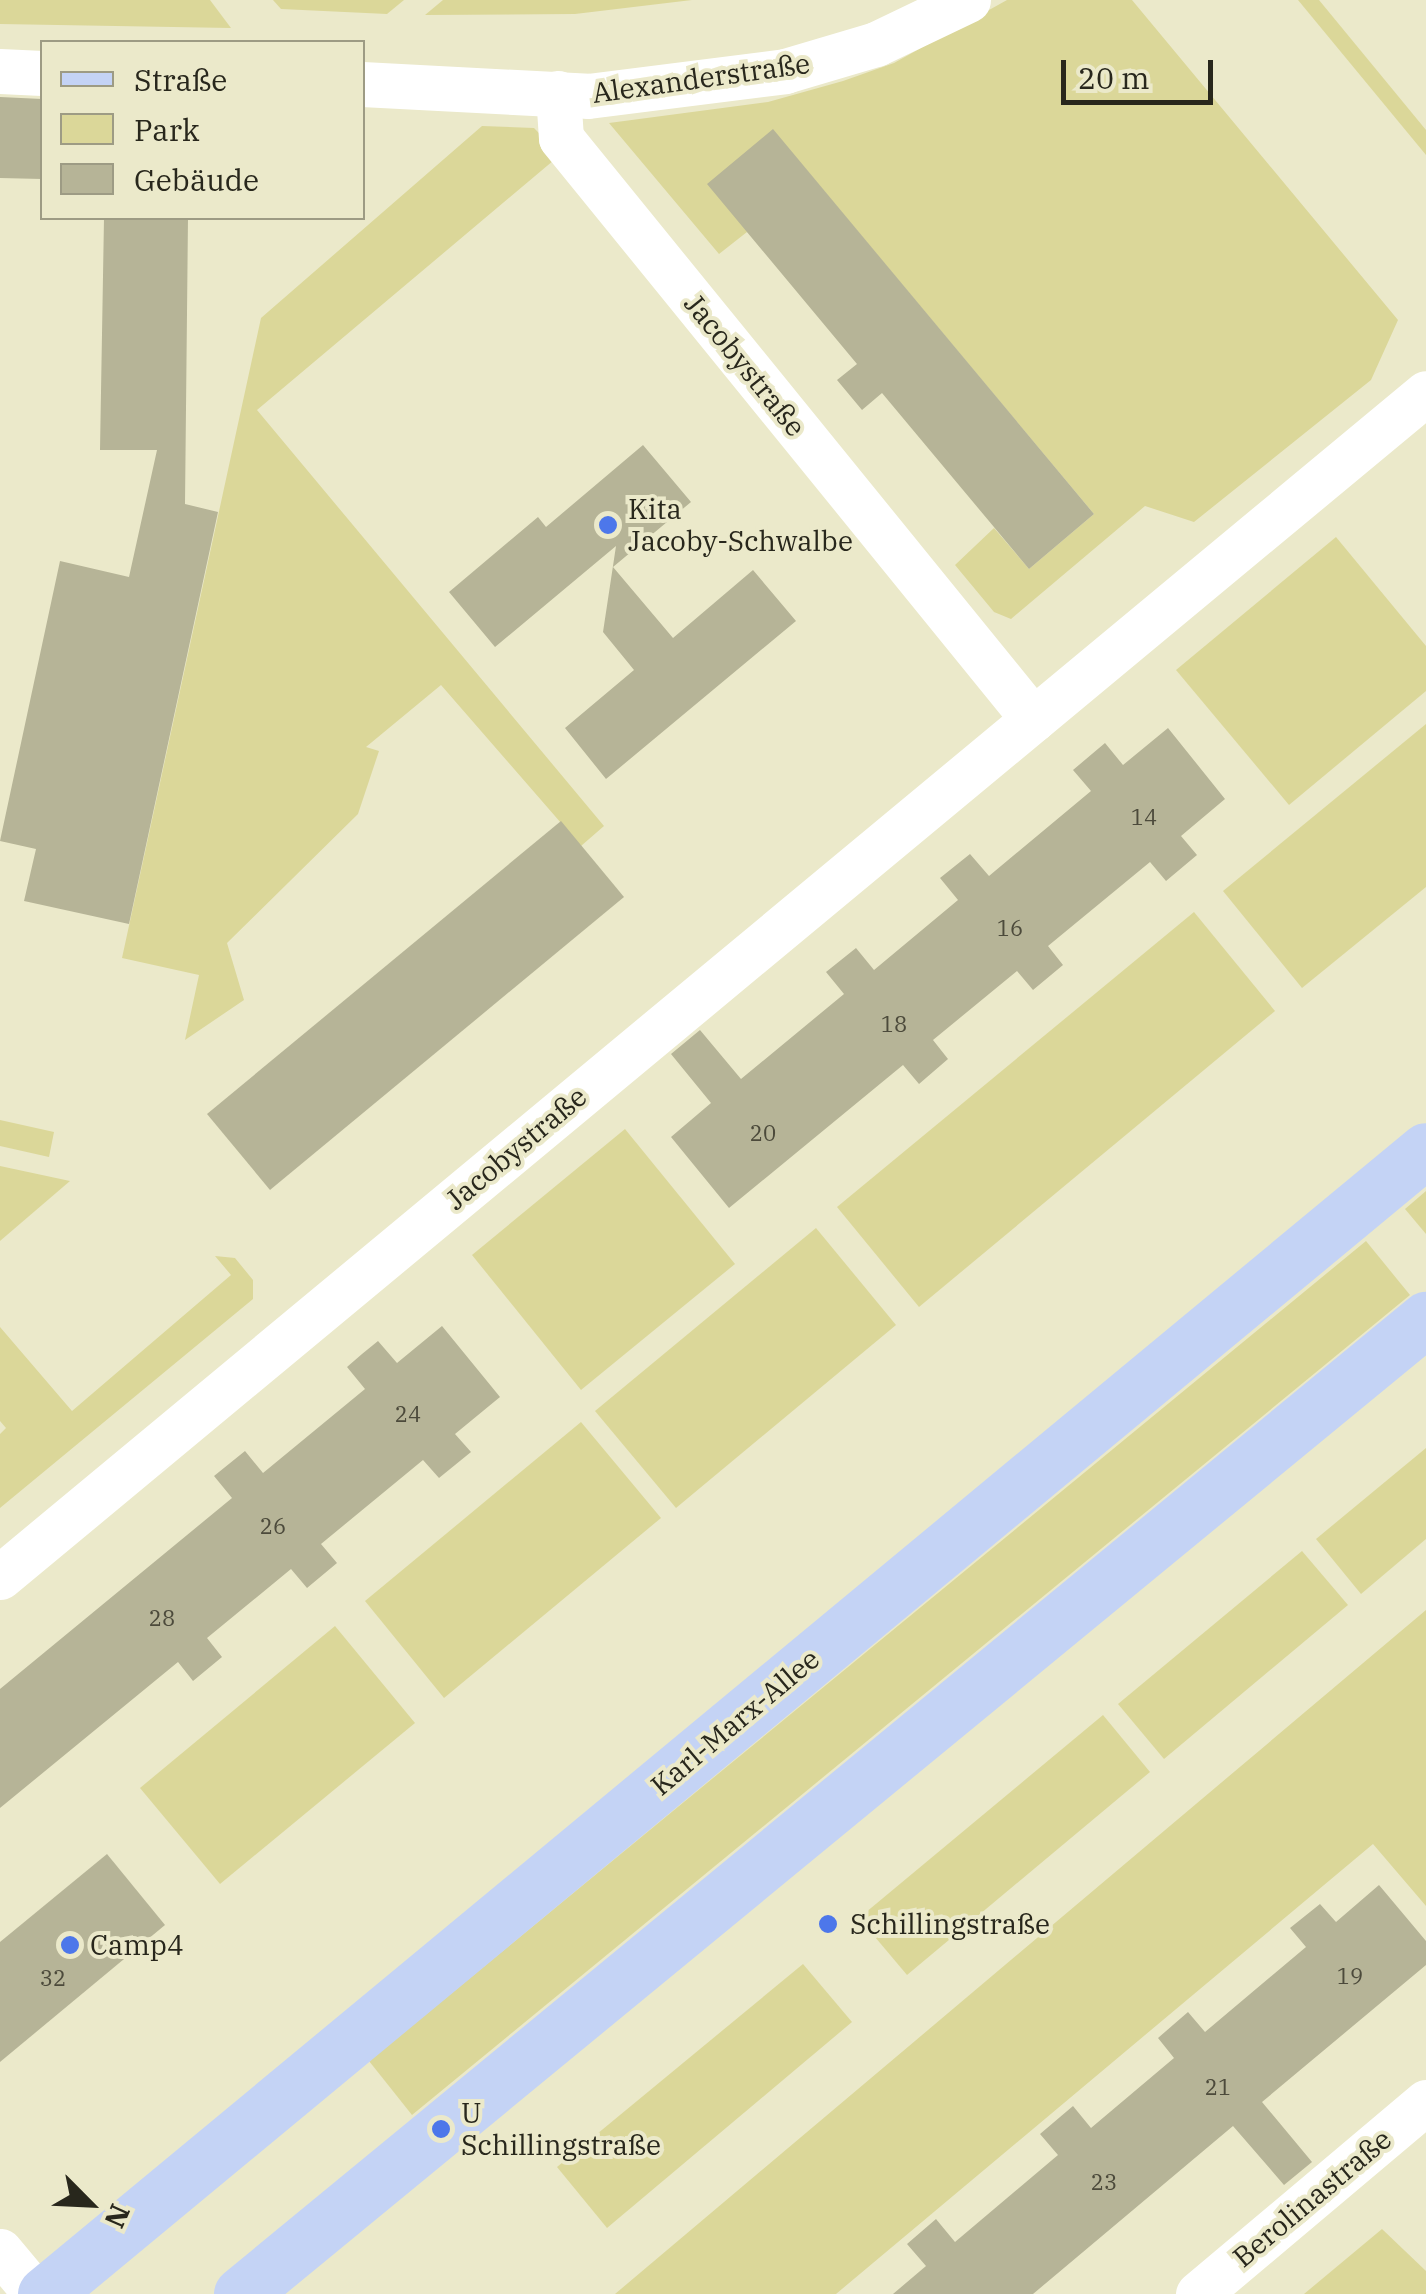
<!DOCTYPE html>
<html>
<head>
<meta charset="utf-8">
<style>
  body { margin:0 }
  #map { position:relative; width:1426px; height:2294px; overflow:hidden; background:#ebe9ca; font-family:"IBM Plex Serif",serif }
  div>[style] { position:absolute }
  .green>* { inset:0; background:#dbd799 }
  .building>* { inset:0; background:#b6b497 }
  .minor>* { height:45px; margin:-22.5px; padding:0 22.5px; transform-origin:22.5px; border-radius:22.5px; background:#fff }
  .primary>* { height:55px; margin:-27.5px; padding:0 27.5px; transform-origin:27.5px; border-radius:27.5px; background:#c4d3f5 }
  .dots>* { width:28px; height:28px; translate:-50% -50%; box-sizing:border-box; border:5px solid #ebe9ca; border-radius:50% }
  span { translate:-50% -50%; white-space:nowrap; text-align:center; line-height:1.15; -webkit-text-stroke:8px #ebe9ca; paint-order:stroke }
  .number-label { font-size:22px; color:#4c4a3b }
  .number-label span { -webkit-text-stroke-width:0 }
  .street-label { font-size:28px; color:#28271c }
  .poi-label { font-size:28px; color:#28271c }
  .left { translate:0 -50%; text-align:left }
  .legend { position:absolute; left:40px; top:40px; width:325px; height:180px; box-sizing:border-box; background:#ebe9ca; border:2px solid #9d9b84; margin:0; padding:12px 18px; list-style:none; font-size:30px; color:#28271c }
  .legend li { display:flex; align-items:center; gap:20px; height:50px }
  .legend b { width:50px; border:2px solid #9d9b84 }
  .north { position:absolute; left:40px; top:2154px; width:100px; height:100px; -webkit-text-stroke:8px #ebe9ca; paint-order:stroke; rotate:114deg; font-size:28px; font-weight:700; line-height:40px; text-align:center; color:#28271c }
  .north::after { content:''; display:block; margin:auto; width:35px; height:45px; background:#28271c; clip-path:polygon(50% 0,100% 100%,50% 72%,0 100%) }
  .scale { position:absolute; left:1061px; top:60px; width:152px; height:45px; box-sizing:border-box; border:5px solid #28271c; border-top:0; padding-left:12px; font-size:30px; line-height:35px; white-space:nowrap; color:#28271c; -webkit-text-stroke:8px #ebe9ca; paint-order:stroke }
</style>
</head>
<body>
<div id="map">
  <div class="green">
    <i style="clip-path:polygon(0 0,210px 0,231px 28px,0 24px)"></i>
    <i style="clip-path:polygon(273px 0,404px 0,387px 14px,281px 9px)"></i>
    <i style="clip-path:polygon(443px 0,692px 0,575px 14px,425px 15px)"></i>
    <i style="clip-path:polygon(1007px 0,1132px 0,1398px 320px,1371px 380px,1194px 522px,1145px 506px,1011px 619px,994px 612px,955px 565px,994px 528px,1029px 569px,1094px 514px,773px 130px,747px 232px,719px 254px,609px 123px,768px 102px,843px 81px,894px 63px)"></i>
    <i style="clip-path:polygon(1298px 0,1319px 0,1426px 130px,1426px 155px)"></i>
    <i style="clip-path:polygon(482px 126px,534px 128px,560px 155px,257px 410px,604px 826px,581px 846px,441px 685px,366px 747px,379px 751px,358px 814px,227px 943px,244px 1000px,185px 1040px,199px 975px,122px 958px,261px 318px)"></i>
    <i style="clip-path:polygon(1336px 537px,1426px 646px,1426px 691px,1289px 805px,1176px 670px)"></i>
    <i style="clip-path:polygon(1426px 724px,1426px 887px,1302px 988px,1223px 891px)"></i>
    <i style="clip-path:polygon(1194px 912px,1275px 1011px,919px 1307px,837px 1207px)"></i>
    <i style="clip-path:polygon(0 1120px,54px 1132px,49px 1157px,0 1146px)"></i>
    <i style="clip-path:polygon(625px 1129px,735px 1264px,581px 1390px,472px 1255px)"></i>
    <i style="clip-path:polygon(0 1166px,70px 1181px,0 1241px)"></i>
    <i style="clip-path:polygon(1426px 1191px,1426px 1234px,1405px 1209px)"></i>
    <i style="clip-path:polygon(816px 1228px,896px 1325px,676px 1508px,595px 1411px)"></i>
    <i style="clip-path:polygon(1366px 1241px,1410px 1295px,412px 2115px,369px 2061px)"></i>
    <i style="clip-path:polygon(215px 1256px,235px 1258px,253px 1280px,253px 1299px,0 1508px,0 1434px,6px 1428px,0 1421px,0 1327px,72px 1411px,231px 1275px)"></i>
    <i style="clip-path:polygon(581px 1422px,661px 1518px,444px 1698px,365px 1601px)"></i>
    <i style="clip-path:polygon(1426px 1448px,1426px 1539px,1361px 1594px,1316px 1539px)"></i>
    <i style="clip-path:polygon(1302px 1551px,1348px 1605px,1164px 1759px,1118px 1704px)"></i>
    <i style="clip-path:polygon(1426px 1610px,1426px 1906px,1373px 1844px,836px 2294px,615px 2294px)"></i>
    <i style="clip-path:polygon(335px 1626px,415px 1723px,220px 1884px,140px 1788px)"></i>
    <i style="clip-path:polygon(1103px 1715px,1150px 1772px,907px 1975px,859px 1918px)"></i>
    <i style="clip-path:polygon(803px 1964px,852px 2022px,607px 2228px,557px 2167px)"></i>
    <i style="clip-path:polygon(1382px 2229px,1426px 2271px,1426px 2294px,1304px 2294px)"></i>
  </div>
  <div class="building">
    <i style="clip-path:polygon(0 97px,42px 99px,42px 179px,0 178px)"></i>
    <i style="clip-path:polygon(773px 129px,1094px 514px,1029px 569px,882px 393px,862px 410px,837px 380px,857px 364px,707px 184px)"></i>
    <i style="clip-path:polygon(104px 218px,188px 218px,185px 504px,218px 512px,129px 924px,24px 901px,36px 849px,0 841px,60px 561px,129px 577px,157px 450px,100px 450px)"></i>
    <i style="clip-path:polygon(643px 445px,691px 502px,613px 567px,673px 638px,753px 570px,796px 621px,606px 779px,565px 728px,634px 670px,603px 632px,616px 546px,495px 647px,449px 592px,538px 517px,546px 527px)"></i>
    <i style="clip-path:polygon(1168px 728px,1225px 799px,1181px 836px,1197px 855px,1166px 881px,1150px 862px,1048px 946px,1063px 965px,1033px 990px,1017px 971px,933px 1040px,948px 1059px,919px 1084px,903px 1065px,729px 1208px,671px 1137px,711px 1103px,671px 1054px,700px 1030px,741px 1079px,844px 994px,826px 972px,856px 948px,874px 970px,958px 900px,940px 878px,970px 854px,989px 876px,1091px 791px,1073px 770px,1105px 743px,1123px 765px)"></i>
    <i style="clip-path:polygon(561px 821px,624px 897px,270px 1190px,207px 1114px)"></i>
    <i style="clip-path:polygon(442px 1326px,500px 1397px,455px 1434px,471px 1452px,439px 1478px,423px 1460px,321px 1544px,337px 1563px,307px 1588px,291px 1569px,207px 1638px,222px 1657px,193px 1681px,178px 1662px,0 1808px,0 1689px,232px 1498px,214px 1476px,245px 1451px,263px 1473px,365px 1389px,347px 1367px,362px 1354px,378px 1341px,397px 1363px)"></i>
    <i style="clip-path:polygon(107px 1854px,165px 1925px,0 2062px,0 1942px)"></i>
    <i style="clip-path:polygon(1379px 1885px,1426px 1941px,1426px 1965px,1262px 2102px,1312px 2162px,1284px 2185px,1233px 2126px,1033px 2294px,893px 2294px,926px 2266px,907px 2244px,936px 2219px,955px 2242px,1058px 2155px,1040px 2134px,1073px 2106px,1091px 2128px,1174px 2058px,1158px 2038px,1188px 2012px,1205px 2032px,1306px 1947px,1290px 1928px,1320px 1904px,1336px 1922px)"></i>
  </div>
  <div class="minor">
    <i style="left:0;top:71px;width:42px;rotate:2.7deg"></i>
    <i style="left:362px;top:84px;width:226px;rotate:3deg"></i>
    <i style="left:588px;top:96px;width:199px;rotate:-7.2deg"></i>
    <i style="left:785px;top:71px;width:95px;rotate:-16.5deg"></i>
    <i style="left:876px;top:44px;width:102px;rotate:-25.6deg"></i>
    <i style="left:558px;top:93px;width:45px;rotate:86.2deg"></i>
    <i style="left:561px;top:138px;width:749px;rotate:50.91deg"></i>
    <i style="left:0;top:1577px;width:1853px;rotate:-39.7deg"></i>
    <i style="left:0;top:2251px;width:56px;rotate:50.1deg"></i>
    <i style="left:1198px;top:2294px;width:298px;rotate:-40.1deg"></i>
  </div>
  <div class="primary">
    <i style="left:45px;top:2294px;width:1793px;rotate:-39.64deg"></i>
    <i style="left:241px;top:2294px;width:1535px;rotate:-39.45deg"></i>
  </div>
  <div class="dots">
    <i style="left:608px;top:525px;background:#4d77ea"></i>
    <i style="left:828px;top:1924px;background:#4d77ea"></i>
    <i style="left:70px;top:1945px;background:#4d77ea"></i>
    <i style="left:441px;top:2129px;background:#4d77ea"></i>
  </div>
  <div class="number-label">
    <span style="left:1144px;top:817px">14</span>
    <span style="left:1010px;top:928px">16</span>
    <span style="left:894px;top:1024px">18</span>
    <span style="left:763px;top:1133px">20</span>
    <span style="left:408px;top:1414px">24</span>
    <span style="left:273px;top:1526px">26</span>
    <span style="left:162px;top:1618px">28</span>
    <span style="left:1350px;top:1976px">19</span>
    <span style="left:53px;top:1978px">32</span>
    <span style="left:1218px;top:2087px">21</span>
    <span style="left:1104px;top:2182px">23</span>
  </div>
  <div class="street-label">
    <span style="left:701px;top:78px;rotate:-8deg">Alexanderstraße</span>
    <span style="left:745px;top:365px;rotate:51deg">Jacobystraße</span>
    <span style="left:516px;top:1148px;rotate:-40deg">Jacobystraße</span>
    <span style="left:735px;top:1722px;rotate:-40deg">Karl-Marx-Allee</span>
    <span style="left:1312px;top:2198px;rotate:-40deg">Berolinastraße</span>
  </div>
  <div class="poi-label">
    <span class="left" style="left:628px;top:525px">Kita<br>Jacoby-Schwalbe</span>
    <span class="left" style="left:850px;top:1924px">Schillingstraße</span>
    <span class="left" style="left:90px;top:1945px">Camp4</span>
    <span class="left" style="left:461px;top:2129px">U<br>Schillingstraße</span>
  </div>
  <ul class="legend">
  <li><b style="height:12px;background:#c4d3f5"></b>Straße</li>
  <li><b style="height:28px;background:#dbd799"></b>Park</li>
  <li><b style="height:28px;background:#b6b497"></b>Gebäude</li>
  </ul>
  <div class="north">N</div>
  <div class="scale">20 m</div>
</div>
</body>
</html>
